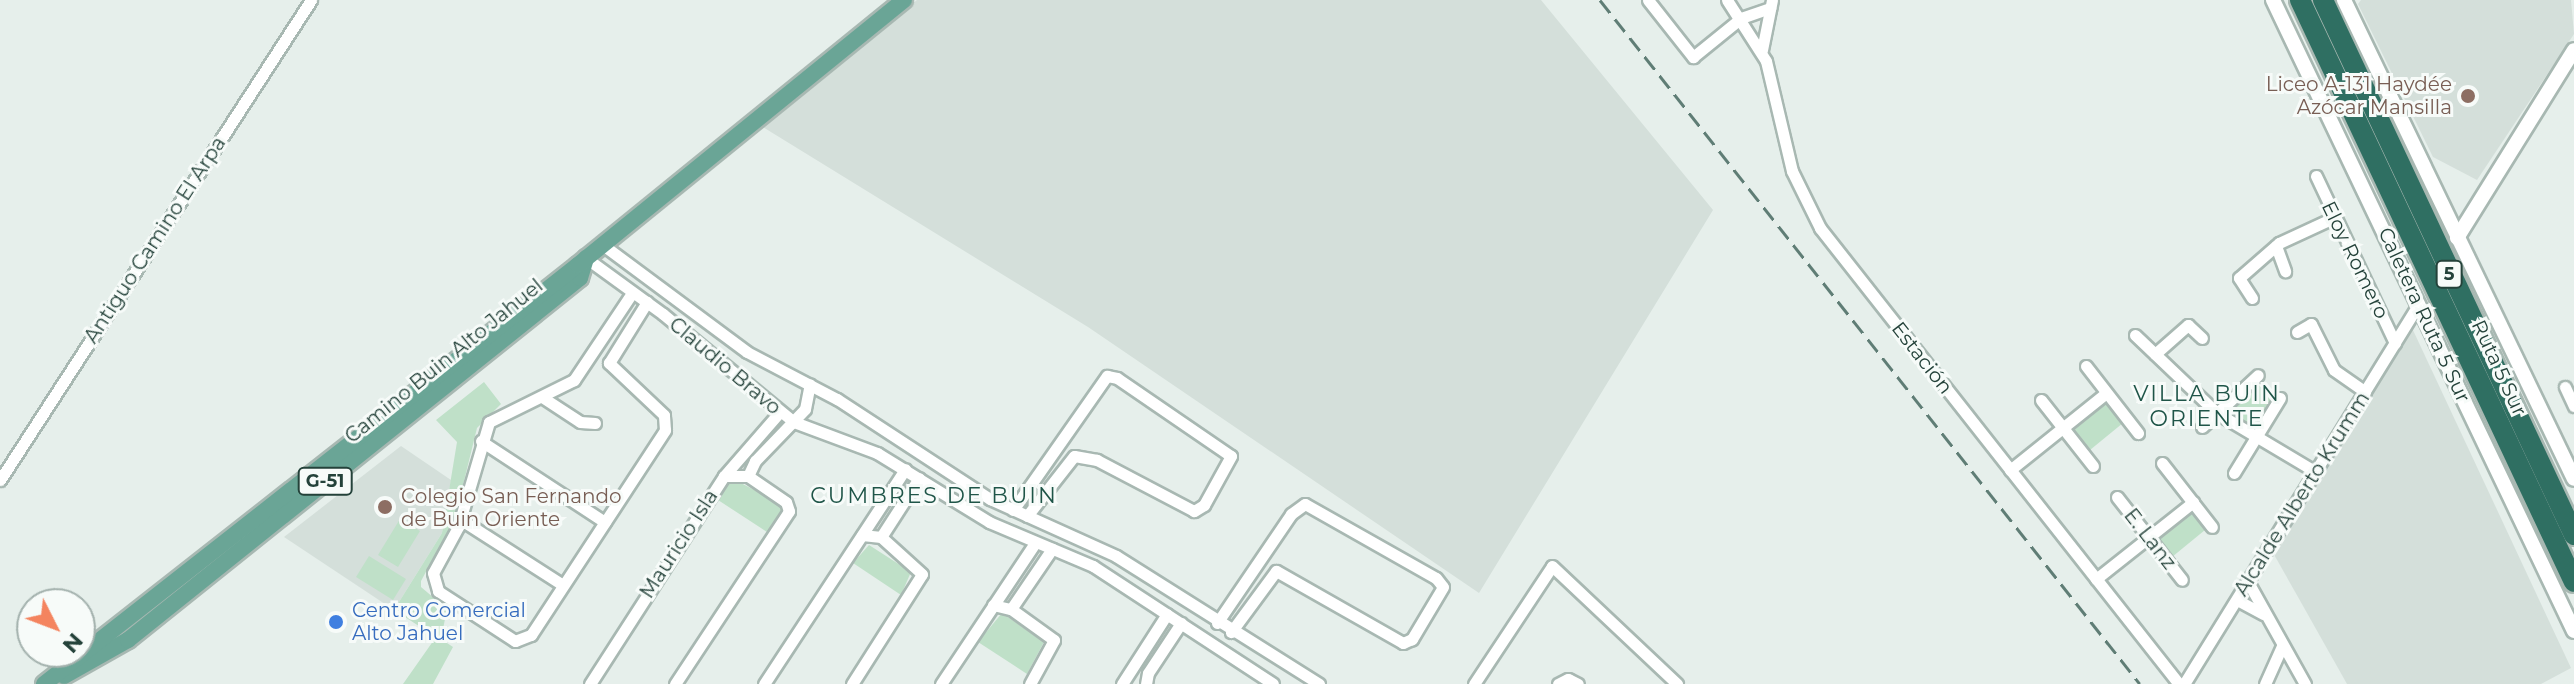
<!DOCTYPE html>
<html>
<head>
<meta charset="utf-8">
<style>
  body { margin:0 }
  #map { position:relative; width:2574px; height:684px; overflow:hidden; background:#e6efeb; font-family:Montserrat,sans-serif }
  div>[style] { position:absolute }
  .built>* { inset:0; background:#d4dfda }
  .green>* { inset:0; background:#bfe0c8 }
  .roads { filter:drop-shadow(2px 0 #a8b8b2) drop-shadow(-2px 0 #a8b8b2) drop-shadow(0 2px #a8b8b2) drop-shadow(0 -2px #a8b8b2) }
  .street>* { height:11px; margin:-5.5px; padding:0 5.5px; transform-origin:5.5px; border-radius:5.5px; background:#fff }
  .secondary>* { height:14px; margin:-7px; padding:0 7px; transform-origin:7px; border-radius:7px; background:#fff }
  .primary>* { height:16px; margin:-8px; padding:0 8px; transform-origin:8px; border-radius:8px; background:#6aa596 }
  .highway>* { height:20px; margin:-10px; padding:0 10px; transform-origin:10px; border-radius:10px; background:#2f6f62 }
  .rail>* { height:3px; margin-top:-1.5px; transform-origin:0; background:repeating-linear-gradient(90deg,#5f7d75 0 16px,transparent 0 24px) }
  .dots>* { width:22px; height:22px; translate:-50% -50%; box-sizing:border-box; border:4px solid #f7fbf9; border-radius:50% }
  span { translate:-50% -50%; white-space:nowrap; text-align:center; line-height:1.15; -webkit-text-stroke:6px #f7fbf9; paint-order:stroke }
  .shield-label span { padding:2px 6px; background:#f7fbf9; border:2px solid; border-radius:6px; -webkit-text-stroke-width:0 }
  .shield-label { font-size:18px; color:#24423a; font-weight:700 }
  .education-label { font-size:20px; color:#785e54 }
  .right { translate:-100% -50%; text-align:right }
  .left { translate:0 -50%; text-align:left }
  .street-label { font-size:20px; color:#24423a }
  .shop-label { font-size:20px; color:#366cbe }
  .neighbourhood-label { font-size:22px; color:#1f5548; letter-spacing:2px }
  .north { position:absolute; left:16px; top:588px; width:80px; height:80px; box-sizing:border-box; background:#f7fbf9; border:2px solid #a3b1ad; border-radius:50%; rotate:132deg; font-size:22px; font-weight:700; line-height:32px; text-align:center; color:#24423a }
  .north::after { content:''; display:block; margin:auto; width:28px; height:36px; background:#f4845f; clip-path:polygon(50% 0,100% 100%,50% 72%,0 100%) }
</style>
</head>
<body>
<div id="map">
  <div class="built">
    <i style="clip-path:polygon(917px 0,1541px 0,1713px 210px,1479px 593px,1088px 327px,761px 126px)"></i>
    <i style="clip-path:polygon(2361px 0,2571px 0,2574px 34px,2477px 180px,2433px 157px,2358px 4px)"></i>
    <i style="clip-path:polygon(2412px 328px,2571px 668px,2541px 684px,2347px 684px,2272px 551px)"></i>
    <i style="clip-path:polygon(401px 446px,451px 480px,442px 533px,394px 610px,284px 537px)"></i>
  </div>
  <div class="green">
    <i style="clip-path:polygon(484px 382px,501px 404px,477px 428px,455px 518px,421px 581px,421px 587px,447px 609px,441px 639px,453px 647px,433px 684px,403px 684px,436px 637px,394px 610px,442px 533px,457px 442px,436px 420px)"></i>
    <i style="clip-path:polygon(2257px 383px,2276px 394px,2255px 429px,2227px 410px)"></i>
    <i style="clip-path:polygon(2105px 401px,2123px 423px,2090px 450px,2072px 428px)"></i>
    <i style="clip-path:polygon(737px 481px,781px 504px,781px 513px,767px 532px,718px 500px,728px 484px)"></i>
    <i style="clip-path:polygon(2191px 512px,2205px 530px,2172px 557px,2158px 540px)"></i>
    <i style="clip-path:polygon(400px 519px,420px 531px,398px 567px,378px 555px)"></i>
    <i style="clip-path:polygon(869px 545px,911px 572px,901px 595px,853px 563px)"></i>
    <i style="clip-path:polygon(369px 556px,406px 579px,393px 600px,356px 577px)"></i>
    <i style="clip-path:polygon(1002px 613px,1044px 642px,1027px 674px,978px 642px)"></i>
  </div>
  <div class="roads">
    <div class="street">
      <i style="left:1648px;top:0;width:73px;rotate:51.7deg"></i>
      <i style="left:1693px;top:57px;width:62px;rotate:-39.1deg"></i>
      <i style="left:1741px;top:18px;width:31px;rotate:-19deg"></i>
      <i style="left:1727px;top:0;width:72px;rotate:57.4deg"></i>
      <i style="left:1766px;top:61px;width:113px;rotate:76.7deg"></i>
      <i style="left:1792px;top:171px;width:64px;rotate:63.8deg"></i>
      <i style="left:1820px;top:228px;width:580px;rotate:51.79deg"></i>
      <i style="left:1762px;top:50px;width:51px;rotate:-78.7deg"></i>
      <i style="left:2316px;top:176px;width:185px;rotate:64.7deg"></i>
      <i style="left:603px;top:245px;width:179px;rotate:36.6deg"></i>
      <i style="left:747px;top:352px;width:102px;rotate:27.6deg"></i>
      <i style="left:837px;top:399px;width:183px;rotate:33.2deg"></i>
      <i style="left:990px;top:499px;width:138px;rotate:24.3deg"></i>
      <i style="left:1116px;top:556px;width:240px;rotate:32.2deg"></i>
      <i style="left:2276px;top:246px;width:27px;rotate:70deg"></i>
      <i style="left:586px;top:258px;width:95px;rotate:36deg"></i>
      <i style="left:663px;top:314px;width:170px;rotate:39.5deg"></i>
      <i style="left:794px;top:422px;width:89px;rotate:20.5deg"></i>
      <i style="left:877px;top:453px;width:132px;rotate:31.6deg"></i>
      <i style="left:989px;top:522px;width:113px;rotate:22.9deg"></i>
      <i style="left:1093px;top:566px;width:215px;rotate:33.2deg"></i>
      <i style="left:632px;top:293px;width:105px;rotate:123.7deg"></i>
      <i style="left:574px;top:380px;width:95px;rotate:153.7deg"></i>
      <i style="left:489px;top:422px;width:109px;rotate:106.4deg"></i>
      <i style="left:458px;top:527px;width:52px;rotate:118.5deg"></i>
      <i style="left:433px;top:573px;width:19px;rotate:74deg"></i>
      <i style="left:438px;top:591px;width:92px;rotate:33deg"></i>
      <i style="left:515px;top:641px;width:17px;rotate:-21deg"></i>
      <i style="left:531px;top:635px;width:245px;rotate:-56.8deg"></i>
      <i style="left:665px;top:430px;width:15px;rotate:-94deg"></i>
      <i style="left:664px;top:415px;width:76px;rotate:-136.6deg"></i>
      <i style="left:609px;top:363px;width:72px;rotate:-58.1deg"></i>
      <i style="left:2252px;top:298px;width:24px;rotate:-123deg"></i>
      <i style="left:2239px;top:278px;width:53px;rotate:-41.2deg"></i>
      <i style="left:2279px;top:243px;width:62px;rotate:-24.9deg"></i>
      <i style="left:2297px;top:332px;width:16px;rotate:-30deg"></i>
      <i style="left:2311px;top:324px;width:51px;rotate:63.4deg"></i>
      <i style="left:2334px;top:370px;width:38px;rotate:35deg"></i>
      <i style="left:2135px;top:335px;width:113px;rotate:43.6deg"></i>
      <i style="left:2217px;top:413px;width:115px;rotate:30.8deg"></i>
      <i style="left:2155px;top:354px;width:44px;rotate:-41.3deg"></i>
      <i style="left:2188px;top:325px;width:19px;rotate:43deg"></i>
      <i style="left:2086px;top:366px;width:85px;rotate:52.2deg"></i>
      <i style="left:2565px;top:387px;width:21px;rotate:65deg"></i>
      <i style="left:542px;top:397px;width:45px;rotate:33.3deg"></i>
      <i style="left:580px;top:422px;width:15px;rotate:4deg"></i>
      <i style="left:2041px;top:400px;width:84px;rotate:51.8deg"></i>
      <i style="left:2202px;top:427px;width:76px;rotate:-42.9deg"></i>
      <i style="left:481px;top:441px;width:148px;rotate:33.2deg"></i>
      <i style="left:2162px;top:463px;width:81px;rotate:52deg"></i>
      <i style="left:2010px;top:470px;width:123px;rotate:-38.7deg"></i>
      <i style="left:2234px;top:473px;width:88px;rotate:-58.5deg"></i>
      <i style="left:748px;top:476px;width:17px;rotate:-65deg"></i>
      <i style="left:755px;top:461px;width:72px;rotate:-46.1deg"></i>
      <i style="left:805px;top:409px;width:25px;rotate:-79deg"></i>
      <i style="left:0;top:480px;width:572px;rotate:-57.06deg"></i>
      <i style="left:2117px;top:497px;width:105px;rotate:51.9deg"></i>
      <i style="left:1013px;top:510px;width:164px;rotate:-55deg"></i>
      <i style="left:1107px;top:376px;width:10px;rotate:11deg"></i>
      <i style="left:1117px;top:378px;width:138px;rotate:34.4deg"></i>
      <i style="left:1231px;top:456px;width:56px;rotate:118.9deg"></i>
      <i style="left:1204px;top:505px;width:12px;rotate:149deg"></i>
      <i style="left:1194px;top:511px;width:110px;rotate:-152.3deg"></i>
      <i style="left:1097px;top:460px;width:23px;rotate:-170deg"></i>
      <i style="left:1074px;top:456px;width:76px;rotate:128.1deg"></i>
      <i style="left:460px;top:519px;width:122px;rotate:32.7deg"></i>
      <i style="left:881px;top:537px;width:70px;rotate:-57.2deg"></i>
      <i style="left:2096px;top:579px;width:124px;rotate:-38.4deg"></i>
      <i style="left:2248px;top:582px;width:117px;rotate:60.8deg"></i>
      <i style="left:2237px;top:600px;width:30px;rotate:28deg"></i>
      <i style="left:993px;top:605px;width:18px;rotate:13deg"></i>
      <i style="left:1011px;top:609px;width:53px;rotate:35.8deg"></i>
      <i style="left:1054px;top:640px;width:50px;rotate:118.6deg"></i>
      <i style="left:1011px;top:609px;width:73px;rotate:-55.7deg"></i>
      <i style="left:1217px;top:623px;width:132px;rotate:-55.8deg"></i>
      <i style="left:1291px;top:514px;width:17px;rotate:-36deg"></i>
      <i style="left:1305px;top:504px;width:150px;rotate:29.5deg"></i>
      <i style="left:1436px;top:578px;width:11px;rotate:52deg"></i>
      <i style="left:1443px;top:587px;width:61px;rotate:120.8deg"></i>
      <i style="left:1412px;top:639px;width:10px;rotate:156deg"></i>
      <i style="left:1403px;top:643px;width:146px;rotate:-150.4deg"></i>
      <i style="left:1276px;top:571px;width:76px;rotate:126.4deg"></i>
      <i style="left:590px;top:684px;width:247px;rotate:-57.2deg"></i>
      <i style="left:724px;top:476px;width:84px;rotate:-48.9deg"></i>
      <i style="left:675px;top:684px;width:207px;rotate:-56.6deg"></i>
      <i style="left:789px;top:511px;width:9px;rotate:-108deg"></i>
      <i style="left:786px;top:502px;width:46px;rotate:-145.6deg"></i>
      <i style="left:748px;top:476px;width:24px;rotate:180deg"></i>
      <i style="left:764px;top:684px;width:257px;rotate:-56.7deg"></i>
      <i style="left:852px;top:684px;width:130px;rotate:-57.5deg"></i>
      <i style="left:922px;top:574px;width:55px;rotate:-137.9deg"></i>
      <i style="left:881px;top:537px;width:19px;rotate:-174deg"></i>
      <i style="left:941px;top:684px;width:169px;rotate:-56.3deg"></i>
      <i style="left:1122px;top:684px;width:83px;rotate:-57.3deg"></i>
      <i style="left:1146px;top:684px;width:11px;rotate:-80deg"></i>
      <i style="left:1148px;top:673px;width:60px;rotate:-56.6deg"></i>
      <i style="left:1474px;top:684px;width:141px;rotate:-56.5deg"></i>
      <i style="left:1552px;top:566px;width:172px;rotate:43.3deg"></i>
      <i style="left:1558px;top:684px;width:11px;rotate:-27deg"></i>
      <i style="left:1568px;top:679px;width:11px;rotate:27deg"></i>
      <i style="left:2184px;top:684px;width:447px;rotate:-58.3deg"></i>
      <i style="left:2265px;top:684px;width:42px;rotate:-65.9deg"></i>
    </div>
    <div class="secondary">
      <i style="left:2273px;top:0;width:699px;rotate:64.5deg"></i>
      <i style="left:2344px;top:0;width:531px;rotate:64.35deg"></i>
      <i style="left:2457px;top:238px;width:221px;rotate:-58.1deg"></i>
    </div>
    <div class="primary">
      <i style="left:64px;top:676px;width:73px;rotate:-29.4deg"></i>
      <i style="left:128px;top:640px;width:579px;rotate:-38.69deg"></i>
      <i style="left:580px;top:278px;width:21px;rotate:-73deg"></i>
      <i style="left:44px;top:684px;width:679px;rotate:-38.12deg"></i>
      <i style="left:578px;top:265px;width:420px;rotate:-39.1deg"></i>
    </div>
    <div class="highway">
      <i style="left:2300px;top:0;width:643px;rotate:64.79deg"></i>
      <i style="left:2323px;top:0;width:591px;rotate:64.87deg"></i>
    </div>
  </div>
  <div class="rail">
    <i style="left:1600px;top:0;width:871px;rotate:51.71deg"></i>
  </div>
  <div class="dots">
    <i style="left:2468px;top:96px;background:#8d6e63"></i>
    <i style="left:385px;top:507px;background:#8d6e63"></i>
    <i style="left:336px;top:622px;background:#3f7fe0"></i>
  </div>
  <div class="shield-label">
    <span style="left:2449px;top:274px">5</span>
    <span style="left:325px;top:481px">G-51</span>
  </div>
  <div class="education-label">
    <span class="right" style="left:2452px;top:96px">Liceo A-131 Haydée<br>Azócar Mansilla</span>
    <span class="left" style="left:401px;top:508px">Colegio San Fernando<br>de Buin Oriente</span>
  </div>
  <div class="street-label">
    <span style="left:155px;top:240px;rotate:-57deg">Antiguo Camino El Arpa</span>
    <span style="left:2355px;top:260px;rotate:64deg">Eloy Romero</span>
    <span style="left:2424px;top:315px;rotate:65deg">Caletera Ruta 5 Sur</span>
    <span style="left:1922px;top:358px;rotate:52deg">Estación</span>
    <span style="left:444px;top:361px;rotate:-39deg">Camino Buin Alto Jahuel</span>
    <span style="left:725px;top:366px;rotate:40deg">Claudio Bravo</span>
    <span style="left:2499px;top:368px;rotate:65deg">Ruta 5 Sur</span>
    <span style="left:2302px;top:494px;rotate:-58deg">Alcalde Alberto Krumm</span>
    <span style="left:2150px;top:539px;rotate:52deg">E. Lanz</span>
    <span style="left:679px;top:544px;rotate:-57deg">Mauricio Isla</span>
  </div>
  <div class="shop-label">
    <span class="left" style="left:352px;top:622px">Centro Comercial<br>Alto Jahuel</span>
  </div>
  <div class="neighbourhood-label">
    <span style="left:2207px;top:406px">VILLA BUIN<br>ORIENTE</span>
    <span style="left:934px;top:496px">CUMBRES DE BUIN</span>
  </div>
  <div class="north">N</div>
</div>
</body>
</html>
